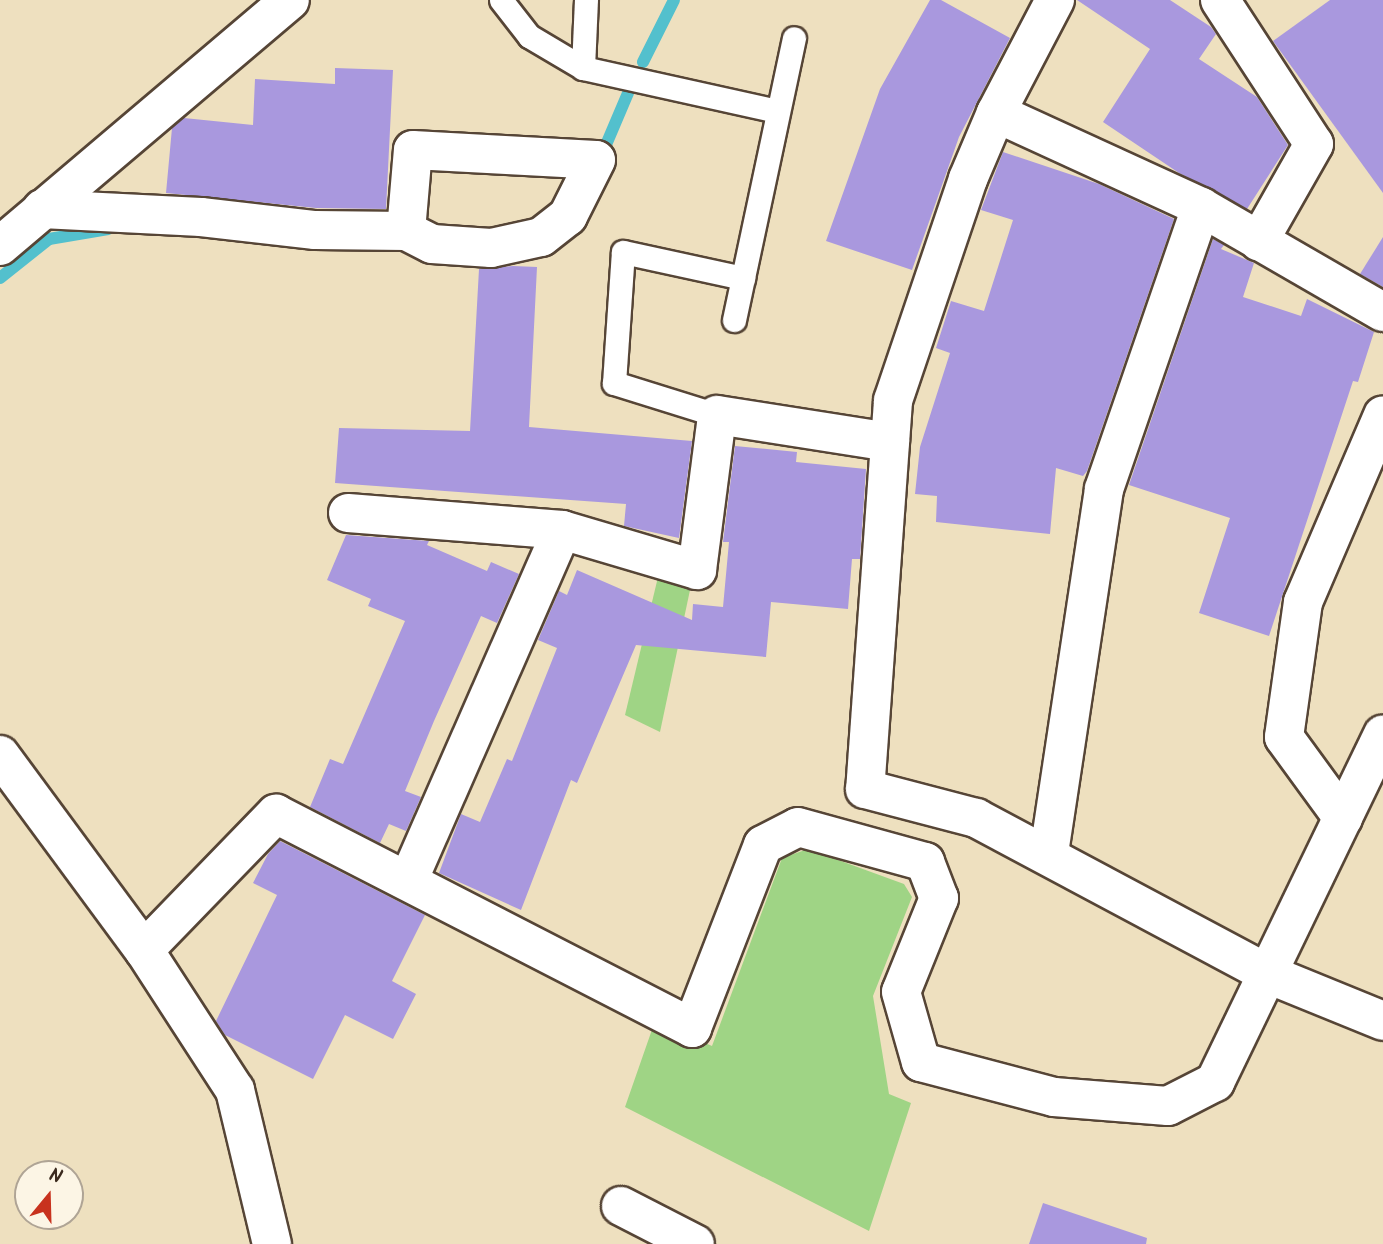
<!DOCTYPE html>
<html>
<head>
<meta charset="utf-8">
<style>
  body { margin:0 }
  #map { position:relative; width:1383px; height:1244px; overflow:hidden; background:#eee0bf; font-family:Kalam,sans-serif }
  div>[style] { position:absolute }
  .green>* { inset:0; background:#9fd485 }
  .stream>* { height:12px; margin:-6px; padding:0 6px; transform-origin:6px; border-radius:6px; background:#53c0cd }
  .building>* { inset:0; background:#a998de }
  .roads { filter:drop-shadow(2px 0 #564536) drop-shadow(-2px 0 #564536) drop-shadow(0 2px #564536) drop-shadow(0 -2px #564536) }
  .service>* { height:23px; margin:-11.5px; padding:0 11.5px; transform-origin:11.5px; border-radius:11.5px; background:#fff }
  .minor>* { height:38px; margin:-19px; padding:0 19px; transform-origin:19px; border-radius:19px; background:#fff }
  span { translate:-50% -50%; white-space:nowrap; text-align:center; line-height:1.15; -webkit-text-stroke:7px #fcf5e5; paint-order:stroke }
  .north { position:absolute; left:14px; top:1160px; width:70px; height:70px; box-sizing:border-box; background:#fcf5e5; border:2px solid #afa495; border-radius:50%; rotate:19deg; font-size:19px; font-weight:700; line-height:28px; text-align:center; color:#3b2a1e }
  .north::after { content:''; display:block; margin:auto; width:24px; height:32px; background:#c8321e; clip-path:polygon(50% 0,100% 100%,50% 72%,0 100%) }
</style>
</head>
<body>
<div id="map">
  <div class="green">
    <i style="clip-path:polygon(658px 577px,690px 590px,660px 732px,625px 715px)"></i>
    <i style="clip-path:polygon(808px 849px,904px 884px,912px 897px,873px 996px,889px 1094px,911px 1103px,869px 1231px,625px 1107px,655px 1021px,712px 1046px,782px 858px)"></i>
  </div>
  <div class="stream">
    <i style="left:643px;top:62px;width:69px;rotate:-63.4deg"></i>
    <i style="left:600px;top:159px;width:72px;rotate:-67deg"></i>
    <i style="left:0;top:278px;width:63px;rotate:-38.5deg"></i>
    <i style="left:49px;top:239px;width:60px;rotate:-9.6deg"></i>
  </div>
  <div class="building">
    <i style="clip-path:polygon(930px 0,941px 0,1010px 38px,959px 137px,912px 270px,826px 241px,880px 89px)"></i>
    <i style="clip-path:polygon(1077px 0,1170px 0,1211px 27px,1216px 34px,1199px 59px,1257px 97px,1288px 145px,1247px 209px,1179px 173px,1103px 122px,1150px 49px)"></i>
    <i style="clip-path:polygon(1330px 0,1383px 0,1383px 193px,1273px 41px)"></i>
    <i style="clip-path:polygon(335px 68px,393px 70px,386px 209px,316px 208px,166px 193px,172px 128px,184px 118px,253px 125px,255px 79px,335px 84px)"></i>
    <i style="clip-path:polygon(1003px 152px,1099px 184px,1174px 219px,1087px 471px,1083px 476px,1056px 468px,1050px 534px,936px 522px,937px 496px,915px 494px,920px 447px,950px 353px,936px 348px,951px 301px,984px 311px,1013px 220px,981px 210px)"></i>
    <i style="clip-path:polygon(1383px 237px,1383px 287px,1360px 274px)"></i>
    <i style="clip-path:polygon(1213px 239px,1224px 245px,1221px 249px,1254px 263px,1243px 297px,1301px 316px,1307px 299px,1374px 332px,1358px 382px,1353px 381px,1269px 636px,1199px 613px,1230px 518px,1129px 485px)"></i>
    <i style="clip-path:polygon(513px 266px,537px 267px,529px 427px,692px 441px,679px 538px,624px 526px,626px 504px,335px 483px,339px 428px,470px 431px,479px 269px)"></i>
    <i style="clip-path:polygon(735px 446px,797px 452px,796px 462px,866px 469px,860px 559px,852px 559px,848px 609px,771px 602px,766px 657px,636px 645px,577px 783px,571px 780px,521px 910px,439px 873px,461px 814px,480px 822px,507px 759px,512px 761px,557px 648px,538px 640px,559px 591px,567px 595px,577px 570px,692px 620px,693px 604px,723px 607px,729px 542px,723px 542px)"></i>
    <i style="clip-path:polygon(346px 535px,429px 541px,427px 545px,487px 571px,491px 562px,519px 574px,497px 623px,481px 616px,434px 721px,405px 791px,421px 797px,406px 831px,389px 824px,380px 843px,310px 807px,330px 759px,343px 764px,405px 621px,368px 606px,371px 599px,327px 580px)"></i>
    <i style="clip-path:polygon(280px 841px,425px 915px,392px 981px,416px 994px,393px 1039px,345px 1015px,313px 1079px,225px 1035px,216px 1021px,277px 895px,253px 883px,268px 854px)"></i>
    <i style="clip-path:polygon(1043px 1203px,1147px 1238px,1146px 1244px,1029px 1244px)"></i>
  </div>
  <div class="roads">
    <div class="service">
      <i style="left:501px;top:0;width:46px;rotate:52.1deg"></i>
      <i style="left:529px;top:36px;width:63px;rotate:30.7deg"></i>
      <i style="left:583px;top:68px;width:199px;rotate:12.5deg"></i>
      <i style="left:583px;top:68px;width:68px;rotate:-87.5deg"></i>
      <i style="left:734px;top:320px;width:288px;rotate:-78deg"></i>
      <i style="left:717px;top:415px;width:108px;rotate:-162.7deg"></i>
      <i style="left:614px;top:383px;width:131px;rotate:-86.1deg"></i>
      <i style="left:623px;top:252px;width:123px;rotate:12.2deg"></i>
    </div>
    <div class="minor">
      <i style="left:1055px;top:0;width:127px;rotate:117.6deg"></i>
      <i style="left:996px;top:113px;width:72px;rotate:113deg"></i>
      <i style="left:968px;top:179px;width:234px;rotate:108.7deg"></i>
      <i style="left:893px;top:401px;width:389px;rotate:94.1deg"></i>
      <i style="left:865px;top:789px;width:115px;rotate:14.6deg"></i>
      <i style="left:976px;top:818px;width:331px;rotate:28.1deg"></i>
      <i style="left:1268px;top:974px;width:124px;rotate:22.2deg"></i>
      <i style="left:1220px;top:0;width:172px;rotate:56.9deg"></i>
      <i style="left:1314px;top:144px;width:112px;rotate:119.6deg"></i>
      <i style="left:996px;top:113px;width:226px;rotate:24.6deg"></i>
      <i style="left:1201px;top:207px;width:210px;rotate:30deg"></i>
      <i style="left:413px;top:150px;width:183px;rotate:3.1deg"></i>
      <i style="left:596px;top:160px;width:63px;rotate:116.6deg"></i>
      <i style="left:568px;top:216px;width:34px;rotate:142deg"></i>
      <i style="left:541px;top:237px;width:51px;rotate:167.6deg"></i>
      <i style="left:491px;top:248px;width:59px;rotate:-176.1deg"></i>
      <i style="left:432px;top:244px;width:29px;rotate:-153deg"></i>
      <i style="left:406px;top:231px;width:81px;rotate:-85.1deg"></i>
      <i style="left:42px;top:209px;width:159px;rotate:2.9deg"></i>
      <i style="left:201px;top:217px;width:115px;rotate:6.5deg"></i>
      <i style="left:315px;top:230px;width:91px;rotate:0.6deg"></i>
      <i style="left:0;top:246px;width:380px;rotate:-40.3deg"></i>
      <i style="left:348px;top:513px;width:215px;rotate:4.5deg"></i>
      <i style="left:562px;top:530px;width:141px;rotate:16.5deg"></i>
      <i style="left:697px;top:570px;width:156px;rotate:-82.6deg"></i>
      <i style="left:717px;top:415px;width:175px;rotate:8.9deg"></i>
      <i style="left:0;top:755px;width:242px;rotate:53.6deg"></i>
      <i style="left:144px;top:950px;width:167px;rotate:57deg"></i>
      <i style="left:235px;top:1090px;width:158px;rotate:76.5deg"></i>
      <i style="left:1343px;top:818px;width:100px;rotate:-126.1deg"></i>
      <i style="left:1284px;top:737px;width:136px;rotate:-82deg"></i>
      <i style="left:1303px;top:602px;width:203px;rotate:-66.8deg"></i>
      <i style="left:1049px;top:853px;width:368px;rotate:-81.4deg"></i>
      <i style="left:1104px;top:489px;width:298px;rotate:-71deg"></i>
      <i style="left:408px;top:881px;width:383px;rotate:-66.3deg"></i>
      <i style="left:144px;top:950px;width:190px;rotate:-45.9deg"></i>
      <i style="left:276px;top:814px;width:468px;rotate:27.2deg"></i>
      <i style="left:692px;top:1028px;width:196px;rotate:-68.8deg"></i>
      <i style="left:763px;top:845px;width:39px;rotate:-27deg"></i>
      <i style="left:798px;top:827px;width:132px;rotate:15.4deg"></i>
      <i style="left:925px;top:862px;width:39px;rotate:69deg"></i>
      <i style="left:939px;top:898px;width:101px;rotate:112deg"></i>
      <i style="left:901px;top:992px;width:73px;rotate:74.1deg"></i>
      <i style="left:921px;top:1062px;width:138px;rotate:14.7deg"></i>
      <i style="left:1054px;top:1097px;width:114px;rotate:4.5deg"></i>
      <i style="left:1168px;top:1106px;width:53px;rotate:-27.1deg"></i>
      <i style="left:1215px;top:1082px;width:386px;rotate:-64.2deg"></i>
      <i style="left:621px;top:1206px;width:83px;rotate:27.2deg"></i>
    </div>
  </div>
  <div class="north">N</div>
</div>
</body>
</html>
